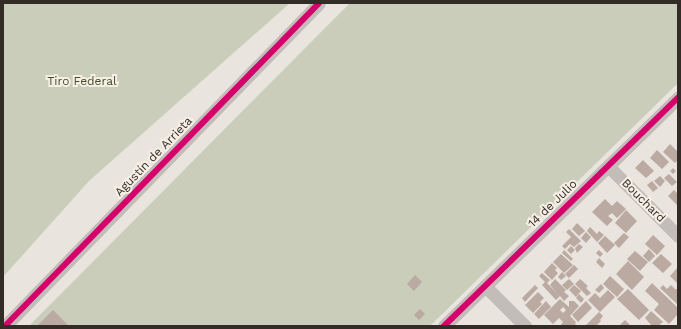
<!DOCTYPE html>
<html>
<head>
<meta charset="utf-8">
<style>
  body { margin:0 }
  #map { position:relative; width:681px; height:329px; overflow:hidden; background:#e9e4de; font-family:"Work Sans",sans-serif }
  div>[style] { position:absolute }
  .green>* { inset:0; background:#c9cdb9 }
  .building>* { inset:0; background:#bbaaa1 }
  .street>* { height:13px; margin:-6.5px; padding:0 6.5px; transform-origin:6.5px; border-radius:6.5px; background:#c2bdb8 }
  .cycleway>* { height:6px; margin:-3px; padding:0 3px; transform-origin:3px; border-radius:3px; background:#d6006c }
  span { translate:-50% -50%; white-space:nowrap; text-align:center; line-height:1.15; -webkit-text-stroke:4px #f7efe5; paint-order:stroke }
  .park-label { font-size:12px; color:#404e2d }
  .street-label { font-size:12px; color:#322b26 }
  .frame { position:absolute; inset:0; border:4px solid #322b26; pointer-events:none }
</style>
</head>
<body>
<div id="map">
  <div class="green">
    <i style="clip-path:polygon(3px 3px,290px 3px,89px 181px,3px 277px)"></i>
    <i style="clip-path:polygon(350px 3px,678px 3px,678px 83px,430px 326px,29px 326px)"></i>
  </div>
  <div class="building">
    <i style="clip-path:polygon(670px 144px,678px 152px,678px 160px,675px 163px,663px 152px)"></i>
    <i style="clip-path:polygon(657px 150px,669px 162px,662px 169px,650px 158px)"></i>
    <i style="clip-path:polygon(643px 160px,654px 171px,646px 178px,635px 168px)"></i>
    <i style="clip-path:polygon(673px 168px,676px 171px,673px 174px,670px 171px)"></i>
    <i style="clip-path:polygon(669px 174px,677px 182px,672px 186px,664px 178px)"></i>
    <i style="clip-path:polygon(660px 176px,665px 181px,660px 187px,654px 181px)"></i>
    <i style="clip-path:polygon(652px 181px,658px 188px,653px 192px,647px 185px)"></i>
    <i style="clip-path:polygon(674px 190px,678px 194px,678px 206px,668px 196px)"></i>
    <i style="clip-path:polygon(605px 199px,612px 206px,617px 201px,626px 209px,617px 218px,612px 213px,608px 216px,613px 220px,607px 226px,592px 212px)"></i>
    <i style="clip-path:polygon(626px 210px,637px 221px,626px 233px,615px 223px)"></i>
    <i style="clip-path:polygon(577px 223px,585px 231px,579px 236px,572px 229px)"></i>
    <i style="clip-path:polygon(590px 227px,597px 234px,599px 231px,604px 235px,597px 242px,587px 231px)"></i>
    <i style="clip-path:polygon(569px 229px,581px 241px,574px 247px,570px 244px,565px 249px,562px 246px,571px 237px,566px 232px)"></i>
    <i style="clip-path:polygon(586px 232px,591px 237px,586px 243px,581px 238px)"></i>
    <i style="clip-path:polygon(624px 233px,629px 237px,619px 248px,614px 243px)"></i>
    <i style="clip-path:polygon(653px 235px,665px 246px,657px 255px,645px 244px)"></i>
    <i style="clip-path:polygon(605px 236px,615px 245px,607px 253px,598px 243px)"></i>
    <i style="clip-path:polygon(579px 244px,583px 247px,577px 253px,575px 248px)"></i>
    <i style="clip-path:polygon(571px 246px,575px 250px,571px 254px,567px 250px)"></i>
    <i style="clip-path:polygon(649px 249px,655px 256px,649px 262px,643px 256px)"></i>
    <i style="clip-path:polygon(564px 250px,573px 259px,571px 261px,562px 253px)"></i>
    <i style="clip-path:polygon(599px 250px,603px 254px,600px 257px,596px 253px)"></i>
    <i style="clip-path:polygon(635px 251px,648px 262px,640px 271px,627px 259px)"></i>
    <i style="clip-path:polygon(561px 254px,573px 265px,564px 273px,553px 262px)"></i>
    <i style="clip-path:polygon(661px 254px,672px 264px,663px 273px,652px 263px)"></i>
    <i style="clip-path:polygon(599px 258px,605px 264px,602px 268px,596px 262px)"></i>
    <i style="clip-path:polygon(628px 261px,644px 277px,632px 290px,616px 274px)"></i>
    <i style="clip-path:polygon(552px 263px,557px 268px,555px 270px,558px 273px,552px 280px,544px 272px)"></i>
    <i style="clip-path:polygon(574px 265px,578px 269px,569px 278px,565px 274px)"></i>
    <i style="clip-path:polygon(678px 267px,678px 284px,670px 276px)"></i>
    <i style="clip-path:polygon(562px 272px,566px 276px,561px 280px,558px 277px)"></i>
    <i style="clip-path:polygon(542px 273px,550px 280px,547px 283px,557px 293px,550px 285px,555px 279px,566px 290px,564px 292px,569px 296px,564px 301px,560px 296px,556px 300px,542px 285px,545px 282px,539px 276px)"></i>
    <i style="clip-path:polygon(415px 275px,422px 282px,414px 291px,407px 284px)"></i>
    <i style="clip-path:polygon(610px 276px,624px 289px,617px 297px,603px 284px)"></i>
    <i style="clip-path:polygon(569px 279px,574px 284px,567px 290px,562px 285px)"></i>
    <i style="clip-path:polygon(580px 279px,588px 286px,586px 288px,591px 293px,587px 296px,575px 284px)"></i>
    <i style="clip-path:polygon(652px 283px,678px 308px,678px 314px,669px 324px,654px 310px,659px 304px,645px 291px)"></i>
    <i style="clip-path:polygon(601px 284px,604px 288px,599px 293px,595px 290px)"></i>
    <i style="clip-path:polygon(535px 285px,538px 288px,525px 302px,522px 298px)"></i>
    <i style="clip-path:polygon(574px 285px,581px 291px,576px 297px,569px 290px)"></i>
    <i style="clip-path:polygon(663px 285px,667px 289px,671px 285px,675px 289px,678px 289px,678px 305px,660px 288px)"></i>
    <i style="clip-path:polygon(628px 289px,649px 310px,639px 320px,617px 299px)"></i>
    <i style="clip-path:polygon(608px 290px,615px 297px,600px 312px,588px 300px,595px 293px,600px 298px)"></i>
    <i style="clip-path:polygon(538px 292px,544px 298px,540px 302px,542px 304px,533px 313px,525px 305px)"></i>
    <i style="clip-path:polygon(579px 294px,584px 299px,581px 303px,576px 298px)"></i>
    <i style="clip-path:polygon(evenodd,560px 299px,569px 307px,569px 301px,574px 301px,579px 306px,570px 316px,576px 322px,575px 324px,577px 326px,560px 326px,563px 322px,559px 318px,553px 324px,544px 315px,560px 299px,563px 307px,566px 310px,563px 313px,560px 310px,563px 307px)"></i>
    <i style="clip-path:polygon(546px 301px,551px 307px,539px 319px,534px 314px)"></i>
    <i style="clip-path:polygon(586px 301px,592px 308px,578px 322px,572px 315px)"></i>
    <i style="clip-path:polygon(420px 309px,425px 314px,419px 320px,414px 315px)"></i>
    <i style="clip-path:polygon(53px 310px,69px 326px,37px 326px)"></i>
    <i style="clip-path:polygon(651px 311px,663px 322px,658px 326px,652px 326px,645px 318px)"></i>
    <i style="clip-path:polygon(599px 312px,603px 316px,600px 320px,601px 321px,596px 326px,587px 326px,586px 325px)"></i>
    <i style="clip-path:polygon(625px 320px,631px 326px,619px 326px)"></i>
  </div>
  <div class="street">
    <i style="left:608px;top:166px;width:99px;rotate:45deg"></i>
    <i style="left:485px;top:286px;width:57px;rotate:45deg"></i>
    <i style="left:5px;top:326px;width:450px;rotate:-45.8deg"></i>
    <i style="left:444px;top:326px;width:327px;rotate:-44.3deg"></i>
  </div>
  <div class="cycleway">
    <i style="left:5px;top:326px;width:450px;rotate:-45.8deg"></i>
    <i style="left:444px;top:326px;width:327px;rotate:-44.3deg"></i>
  </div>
  <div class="park-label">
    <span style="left:82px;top:82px">Tiro Federal</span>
  </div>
  <div class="street-label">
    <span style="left:154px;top:157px;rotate:-46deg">Agustín de Arrieta</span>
    <span style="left:643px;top:201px;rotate:45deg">Bouchard</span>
    <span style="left:553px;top:204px;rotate:-44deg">14 de Julio</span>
  </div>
  <div class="frame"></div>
</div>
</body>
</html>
